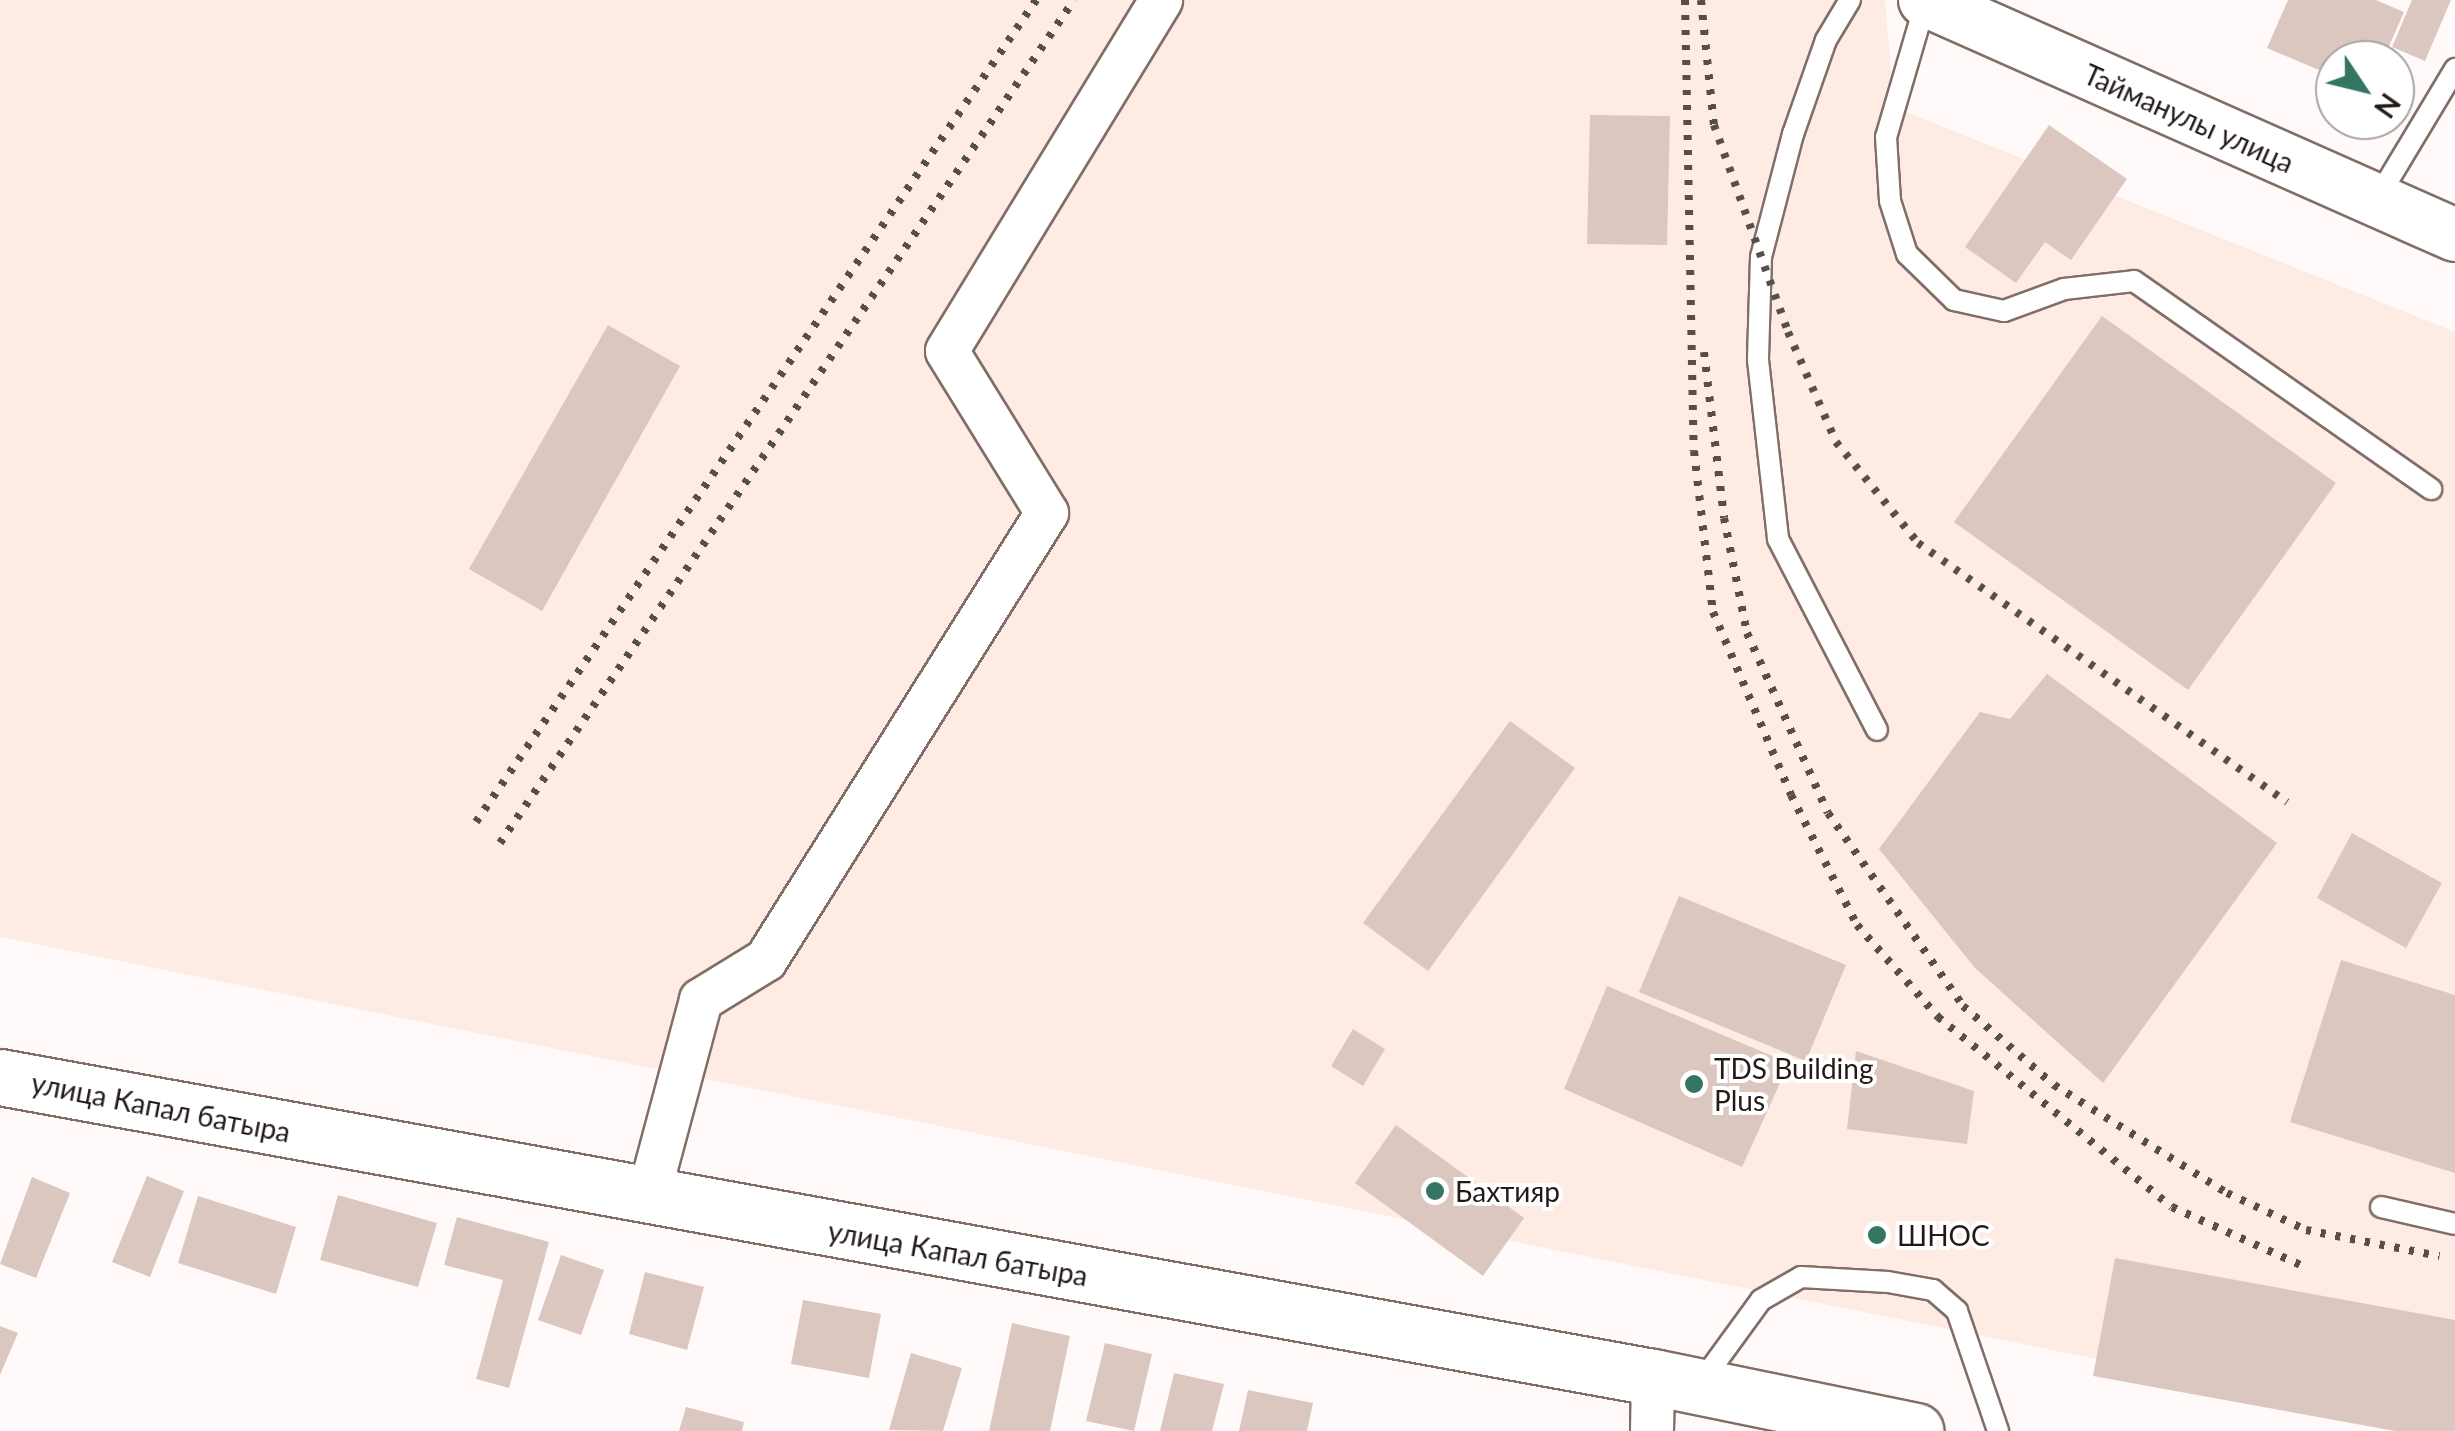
<!DOCTYPE html>
<html>
<head>
<meta charset="utf-8">
<style>
  body { margin:0 }
  #map { position:relative; width:2455px; height:1431px; overflow:hidden; background:#fffaf9; font-family:Lato,sans-serif }
  div>[style] { position:absolute }
  .built>* { inset:0; background:#fdebe4 }
  .building>* { inset:0; background:#dbc7bf }
  .roads { filter:drop-shadow(2px 0 #816e67) drop-shadow(-2px 0 #816e67) drop-shadow(0 2px #816e67) drop-shadow(0 -2px #816e67) }
  .service>* { height:20px; margin:-10px; padding:0 10px; transform-origin:10px; border-radius:10px; background:#fff }
  .minor>* { height:42px; margin:-21px; padding:0 21px; transform-origin:21px; border-radius:21px; background:#fff }
  .tertiary>* { height:52px; margin:-26px; padding:0 26px; transform-origin:26px; border-radius:26px; background:#fff }
  .secondary>* { height:55px; margin:-27.5px; padding:0 27.5px; transform-origin:27.5px; border-radius:27.5px; background:#fff }
  .rail>* { height:8px; margin-top:-4px; transform-origin:0; background:repeating-linear-gradient(90deg,#554e4b 0 5px,transparent 0 15px) }
  .dots>* { width:28px; height:28px; translate:-50% -50%; box-sizing:border-box; border:5px solid #fff; border-radius:50% }
  span { translate:-50% -50%; white-space:nowrap; text-align:center; line-height:1.15; -webkit-text-stroke:8px #fff; paint-order:stroke }
  .street-label { font-size:28px; color:#221a17 }
  .poi-label { font-size:28px; color:#221a17 }
  .left { translate:0 -50%; text-align:left }
  .north { position:absolute; left:2315px; top:40px; width:100px; height:100px; box-sizing:border-box; background:#fff; border:2px solid #a7a3a2; border-radius:50%; rotate:125deg; font-size:28px; font-weight:700; line-height:40px; text-align:center; color:#221a17 }
  .north::after { content:''; display:block; margin:auto; width:35px; height:45px; background:#357564; clip-path:polygon(50% 0,100% 100%,50% 72%,0 100%) }
</style>
</head>
<body>
<div id="map">
  <div class="built">
    <i style="clip-path:polygon(0 0,1885px 0,1894px 107px,2455px 332px,2455px 1431px,0 937px)"></i>
  </div>
  <div class="building">
    <i style="clip-path:polygon(2288px 0,2376px 0,2404px 12px,2383px 60px,2335px 60px,2335px 77px,2267px 48px)"></i>
    <i style="clip-path:polygon(2412px 0,2451px 0,2425px 61px,2392px 47px)"></i>
    <i style="clip-path:polygon(1590px 115px,1670px 116px,1667px 245px,1587px 244px)"></i>
    <i style="clip-path:polygon(2049px 125px,2127px 179px,2071px 260px,2045px 242px,2016px 283px,1965px 247px)"></i>
    <i style="clip-path:polygon(2102px 316px,2336px 483px,2188px 690px,1954px 522px)"></i>
    <i style="clip-path:polygon(608px 325px,680px 366px,542px 611px,469px 569px)"></i>
    <i style="clip-path:polygon(2047px 674px,2277px 843px,2103px 1083px,1975px 968px,1879px 849px,1980px 712px,2010px 719px)"></i>
    <i style="clip-path:polygon(1510px 721px,1575px 768px,1428px 971px,1363px 923px)"></i>
    <i style="clip-path:polygon(2352px 833px,2442px 883px,2406px 948px,2317px 898px)"></i>
    <i style="clip-path:polygon(1679px 896px,1846px 965px,1806px 1061px,1639px 992px)"></i>
    <i style="clip-path:polygon(2341px 960px,2455px 995px,2455px 1173px,2290px 1122px)"></i>
    <i style="clip-path:polygon(1607px 986px,1789px 1063px,1742px 1167px,1564px 1089px)"></i>
    <i style="clip-path:polygon(1353px 1029px,1385px 1049px,1363px 1086px,1331px 1066px)"></i>
    <i style="clip-path:polygon(1856px 1051px,1974px 1091px,1967px 1144px,1847px 1129px)"></i>
    <i style="clip-path:polygon(1396px 1125px,1524px 1218px,1483px 1276px,1355px 1183px)"></i>
    <i style="clip-path:polygon(147px 1176px,184px 1191px,150px 1277px,112px 1262px)"></i>
    <i style="clip-path:polygon(32px 1177px,70px 1193px,36px 1278px,0 1264px)"></i>
    <i style="clip-path:polygon(338px 1195px,437px 1223px,418px 1287px,320px 1260px)"></i>
    <i style="clip-path:polygon(198px 1196px,296px 1227px,276px 1294px,178px 1263px)"></i>
    <i style="clip-path:polygon(457px 1217px,549px 1242px,509px 1388px,476px 1379px,503px 1280px,444px 1265px)"></i>
    <i style="clip-path:polygon(561px 1255px,604px 1270px,581px 1335px,538px 1320px)"></i>
    <i style="clip-path:polygon(2115px 1258px,2455px 1320px,2455px 1431px,2395px 1431px,2093px 1376px)"></i>
    <i style="clip-path:polygon(645px 1272px,704px 1287px,687px 1350px,629px 1334px)"></i>
    <i style="clip-path:polygon(803px 1300px,881px 1314px,869px 1378px,791px 1364px)"></i>
    <i style="clip-path:polygon(1012px 1323px,1070px 1336px,1050px 1431px,989px 1431px)"></i>
    <i style="clip-path:polygon(0 1326px,18px 1333px,0 1375px)"></i>
    <i style="clip-path:polygon(1105px 1343px,1152px 1354px,1134px 1431px,1086px 1421px)"></i>
    <i style="clip-path:polygon(911px 1353px,962px 1368px,943px 1431px,889px 1430px)"></i>
    <i style="clip-path:polygon(1174px 1373px,1224px 1384px,1212px 1431px,1160px 1431px)"></i>
    <i style="clip-path:polygon(1248px 1390px,1313px 1403px,1307px 1431px,1239px 1431px)"></i>
    <i style="clip-path:polygon(686px 1407px,744px 1422px,742px 1431px,679px 1431px)"></i>
  </div>
  <div class="roads">
    <div class="service">
      <i style="left:1850px;top:0;width:47px;rotate:121deg"></i>
      <i style="left:1826px;top:40px;width:100px;rotate:109.3deg"></i>
      <i style="left:1793px;top:134px;width:127px;rotate:104.6deg"></i>
      <i style="left:1761px;top:257px;width:103px;rotate:91.7deg"></i>
      <i style="left:1758px;top:360px;width:180px;rotate:83.6deg"></i>
      <i style="left:1778px;top:539px;width:215px;rotate:62.6deg"></i>
      <i style="left:1925px;top:4px;width:139px;rotate:106.3deg"></i>
      <i style="left:1886px;top:137px;width:64px;rotate:86.4deg"></i>
      <i style="left:1890px;top:201px;width:56px;rotate:72.2deg"></i>
      <i style="left:1907px;top:254px;width:66px;rotate:44.4deg"></i>
      <i style="left:1954px;top:300px;width:51px;rotate:12.4deg"></i>
      <i style="left:2004px;top:311px;width:64px;rotate:-20.1deg"></i>
      <i style="left:2064px;top:289px;width:70px;rotate:-6.5deg"></i>
      <i style="left:2134px;top:281px;width:363px;rotate:35deg"></i>
      <i style="left:2377px;top:199px;width:152px;rotate:-59deg"></i>
      <i style="left:2381px;top:1207px;width:76px;rotate:12.9deg"></i>
      <i style="left:1702px;top:1381px;width:100px;rotate:-53.9deg"></i>
      <i style="left:1761px;top:1300px;width:46px;rotate:-29.9deg"></i>
      <i style="left:1801px;top:1277px;width:87px;rotate:3.3deg"></i>
      <i style="left:1888px;top:1282px;width:46px;rotate:10.1deg"></i>
      <i style="left:1933px;top:1290px;width:32px;rotate:41deg"></i>
      <i style="left:1957px;top:1311px;width:127px;rotate:71.1deg"></i>
    </div>
    <div class="minor">
      <i style="left:648px;top:1198px;width:205px;rotate:-75deg"></i>
      <i style="left:701px;top:1000px;width:76px;rotate:-31.6deg"></i>
      <i style="left:766px;top:960px;width:528px;rotate:-57.85deg"></i>
      <i style="left:1047px;top:513px;width:190px;rotate:-121.7deg"></i>
      <i style="left:947px;top:351px;width:411px;rotate:-58.6deg"></i>
      <i style="left:1652px;top:1431px;width:54px;rotate:-88.9deg"></i>
    </div>
    <div class="tertiary">
      <i style="left:1925px;top:0;width:580px;rotate:23.91deg"></i>
    </div>
    <div class="secondary">
      <i style="left:0;top:1077px;width:1680px;rotate:10.29deg"></i>
      <i style="left:1653px;top:1377px;width:268px;rotate:11.6deg"></i>
    </div>
  </div>
  <div class="rail">
    <i style="left:1685px;top:0;width:451px;rotate:88.9deg"></i>
    <i style="left:1694px;top:451px;width:162px;rotate:83.3deg"></i>
    <i style="left:1713px;top:612px;width:199px;rotate:66.9deg"></i>
    <i style="left:1791px;top:795px;width:146px;rotate:63.1deg"></i>
    <i style="left:1857px;top:925px;width:123px;rotate:48.6deg"></i>
    <i style="left:1938px;top:1017px;width:301px;rotate:39.1deg"></i>
    <i style="left:2172px;top:1207px;width:148px;rotate:24.3deg"></i>
    <i style="left:1701px;top:0;width:126px;rotate:84.1deg"></i>
    <i style="left:1714px;top:125px;width:220px;rotate:70.3deg"></i>
    <i style="left:1788px;top:332px;width:120px;rotate:66.4deg"></i>
    <i style="left:1836px;top:442px;width:130px;rotate:50.9deg"></i>
    <i style="left:1918px;top:543px;width:451px;rotate:35.1deg"></i>
    <i style="left:1704px;top:352px;width:167px;rotate:83.1deg"></i>
    <i style="left:1724px;top:518px;width:117px;rotate:78.7deg"></i>
    <i style="left:1747px;top:633px;width:197px;rotate:65.8deg"></i>
    <i style="left:1828px;top:813px;width:236px;rotate:55deg"></i>
    <i style="left:1963px;top:1006px;width:121px;rotate:41deg"></i>
    <i style="left:2054px;top:1085px;width:204px;rotate:32deg"></i>
    <i style="left:2227px;top:1193px;width:87px;rotate:25.1deg"></i>
    <i style="left:2306px;top:1230px;width:136px;rotate:11.1deg"></i>
    <i style="left:476px;top:822px;width:995px;rotate:-55.73deg"></i>
    <i style="left:500px;top:843px;width:1020px;rotate:-55.75deg"></i>
  </div>
  <div class="dots">
    <i style="left:1694px;top:1084px;background:#357564"></i>
    <i style="left:1435px;top:1191px;background:#357564"></i>
    <i style="left:1877px;top:1235px;background:#357564"></i>
  </div>
  <div class="street-label">
    <span style="left:2189px;top:118px;rotate:24deg">Тайманулы улица</span>
    <span style="left:161px;top:1107px;rotate:11deg">улица Капал батыра</span>
    <span style="left:958px;top:1253px;rotate:10deg">улица Капал батыра</span>
  </div>
  <div class="poi-label">
    <span class="left" style="left:1714px;top:1084px">TDS Building<br>Plus</span>
    <span class="left" style="left:1455px;top:1191px">Бахтияр</span>
    <span class="left" style="left:1897px;top:1235px">ШНОС</span>
  </div>
  <div class="north">N</div>
</div>
</body>
</html>
